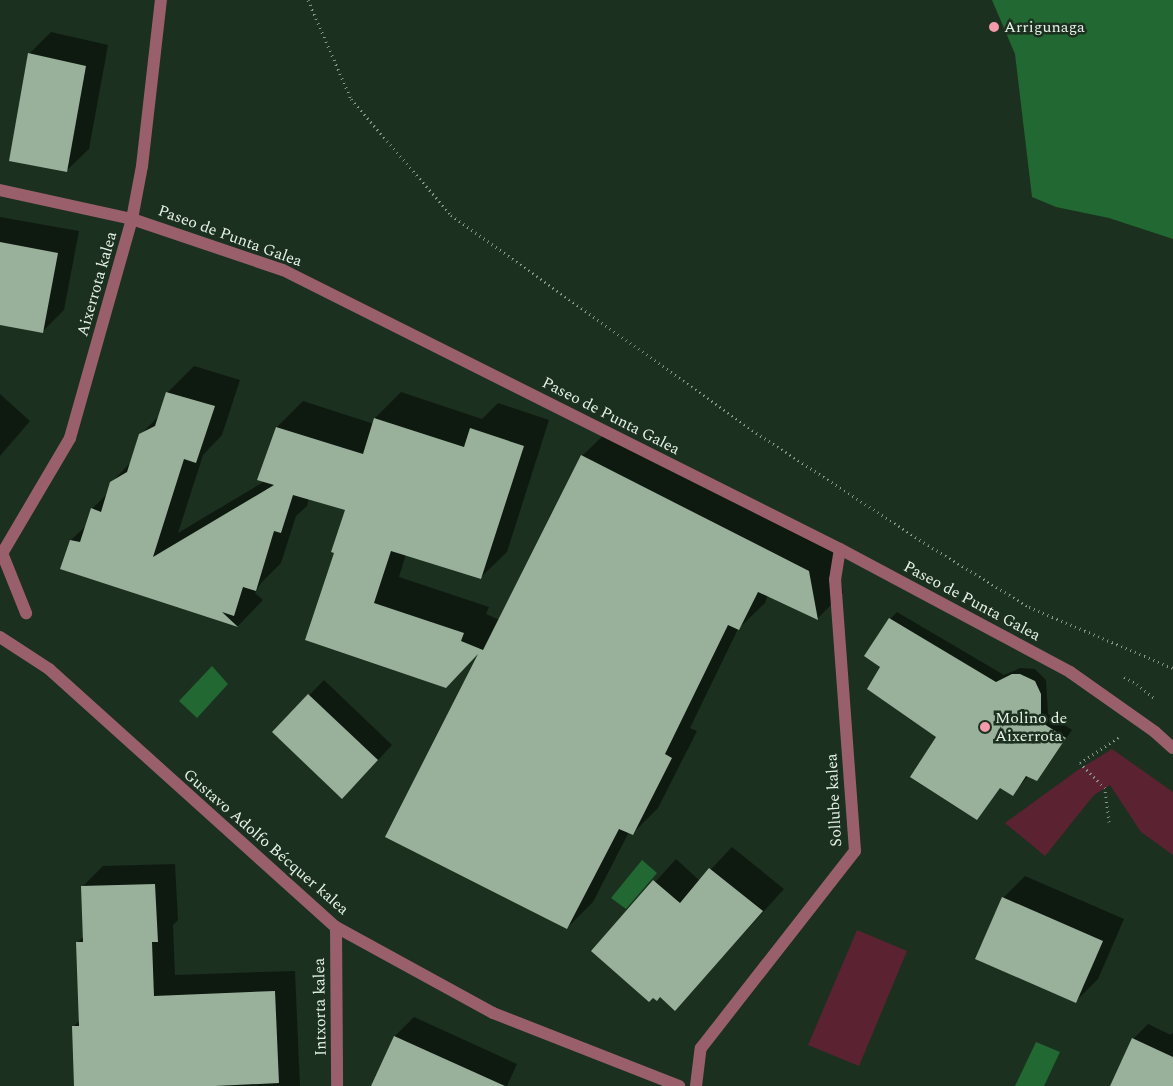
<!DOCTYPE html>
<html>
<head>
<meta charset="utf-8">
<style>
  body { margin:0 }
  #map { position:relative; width:1173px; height:1086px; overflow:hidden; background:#1c301f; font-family:Spectral,serif }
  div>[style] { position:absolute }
  .green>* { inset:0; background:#5b2231 }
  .water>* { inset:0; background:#216832 }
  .shadow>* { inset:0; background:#0007 }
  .building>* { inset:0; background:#99b09b }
  .path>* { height:3px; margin-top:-1.5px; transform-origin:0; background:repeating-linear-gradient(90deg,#869588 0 1px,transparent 0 5px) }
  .minor>* { height:12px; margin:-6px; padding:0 6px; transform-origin:6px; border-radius:6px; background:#99606b }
  .dots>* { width:14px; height:14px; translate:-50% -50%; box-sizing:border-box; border:2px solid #1c301f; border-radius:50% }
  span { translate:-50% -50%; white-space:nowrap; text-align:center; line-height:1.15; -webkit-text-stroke:5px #1c301f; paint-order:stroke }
  .poi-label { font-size:16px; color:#e5f1e6 }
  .left { translate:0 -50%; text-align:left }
  .street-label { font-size:16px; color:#e5f1e6 }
</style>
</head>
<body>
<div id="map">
  <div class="green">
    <i style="clip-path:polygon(1112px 749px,1173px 792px,1173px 855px,1141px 832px,1110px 785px,1094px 795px,1045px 856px,1005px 823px,1078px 770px)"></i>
    <i style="clip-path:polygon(857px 930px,907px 951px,859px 1066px,808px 1045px)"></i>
  </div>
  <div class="water">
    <i style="clip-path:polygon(992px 0,1173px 0,1173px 239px,1109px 218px,1056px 207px,1032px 197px,1015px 54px)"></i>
    <i style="clip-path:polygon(212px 666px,228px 684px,197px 718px,179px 701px)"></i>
    <i style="clip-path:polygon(642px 860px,657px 873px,626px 909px,611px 898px)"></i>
    <i style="clip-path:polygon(1036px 1042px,1060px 1052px,1044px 1086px,1015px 1086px)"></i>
  </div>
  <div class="shadow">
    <i style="clip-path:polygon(51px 32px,108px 45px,89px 149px,67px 170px,29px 54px)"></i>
    <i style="clip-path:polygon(0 217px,79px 231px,64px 310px,42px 332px,0 324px)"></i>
    <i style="clip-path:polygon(194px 366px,240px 380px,222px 435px,203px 455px,178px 533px,265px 481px,277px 427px,303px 401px,374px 424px,375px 418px,401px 392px,482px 419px,498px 403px,549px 420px,507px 552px,480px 578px,406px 554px,399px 577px,489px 607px,486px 614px,500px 620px,582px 456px,609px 430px,834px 545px,843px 593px,817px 619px,768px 595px,765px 603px,738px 629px,690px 728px,697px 731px,658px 808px,632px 834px,629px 832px,593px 902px,567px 928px,479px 653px,446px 687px,306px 639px,336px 552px,346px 509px,309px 498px,307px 506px,296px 516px,281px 563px,261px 583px,255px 593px,263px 600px,238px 626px,62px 568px,71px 540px,87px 525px,92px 509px,108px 493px,111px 483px,131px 462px,141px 434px,160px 415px,168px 392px)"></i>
    <i style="clip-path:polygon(0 394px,30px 421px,0 456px)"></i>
    <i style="clip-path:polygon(897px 612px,1004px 675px,1020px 668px,1035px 669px,1046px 680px,1048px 714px,1072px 730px,1037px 780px,1028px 776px,1013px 794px,1001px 787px,977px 818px,938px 737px,881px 667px,890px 619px)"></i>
    <i style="clip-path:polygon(324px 680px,392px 745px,357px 783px,274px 732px)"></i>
    <i style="clip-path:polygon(732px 847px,784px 889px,675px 1009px,660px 995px,593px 951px,676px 859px,700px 881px)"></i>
    <i style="clip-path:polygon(175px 864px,178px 920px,173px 925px,175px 975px,295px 971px,300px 1086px,76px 1086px,73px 1027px,80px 1020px,77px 943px,84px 936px,82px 887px,103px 866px)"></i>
    <i style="clip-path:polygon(1025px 876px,1124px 919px,1098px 979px,1076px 1001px,1003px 898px)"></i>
    <i style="clip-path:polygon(414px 1017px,517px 1064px,507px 1086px,372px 1086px,395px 1036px)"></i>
    <i style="clip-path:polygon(1148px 1024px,1171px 1035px,1173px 1032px,1173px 1086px,1112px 1086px,1133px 1039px)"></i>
  </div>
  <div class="building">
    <i style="clip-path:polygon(28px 53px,86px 66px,67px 172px,9px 161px)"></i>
    <i style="clip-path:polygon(0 242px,58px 253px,43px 333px,0 325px)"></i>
    <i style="clip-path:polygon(166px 392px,215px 406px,196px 463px,184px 459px,153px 557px,274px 485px,257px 480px,276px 427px,363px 454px,374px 418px,464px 447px,470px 428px,524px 446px,481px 579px,391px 551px,374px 603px,464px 633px,461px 641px,483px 650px,581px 455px,809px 571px,818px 620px,758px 592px,739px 630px,728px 625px,665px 754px,672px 758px,633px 835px,619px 829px,567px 929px,385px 837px,478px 654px,446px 688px,305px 640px,334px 553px,331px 552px,345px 510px,293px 495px,281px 533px,274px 531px,256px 591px,243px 587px,234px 616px,222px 612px,238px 627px,60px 569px,70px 540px,80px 542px,91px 508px,101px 512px,110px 482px,127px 472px,139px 434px,155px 426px)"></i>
    <i style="clip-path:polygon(889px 618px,996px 682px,1012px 674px,1020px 674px,1035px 681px,1041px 694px,1041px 722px,1066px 738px,1037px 781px,1026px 776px,1013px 796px,1000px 788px,977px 820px,910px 777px,936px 737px,867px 689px,880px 667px,864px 656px)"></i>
    <i style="clip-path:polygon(308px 694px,378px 760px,342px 799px,272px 732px)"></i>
    <i style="clip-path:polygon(709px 868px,763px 911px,675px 1011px,660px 997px,657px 1001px,653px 998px,649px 1002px,591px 951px,653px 880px,680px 903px)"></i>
    <i style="clip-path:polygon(155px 884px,158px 942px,152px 942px,154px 996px,275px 991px,279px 1083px,215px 1086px,74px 1086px,72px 1026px,79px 1026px,76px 942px,83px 942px,81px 886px)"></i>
    <i style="clip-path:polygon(1002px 897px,1103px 941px,1076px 1003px,975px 959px)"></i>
    <i style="clip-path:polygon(394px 1036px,505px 1086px,371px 1086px)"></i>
    <i style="clip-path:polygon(1132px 1038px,1173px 1057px,1173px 1086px,1110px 1086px)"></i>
  </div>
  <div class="path">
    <i style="left:308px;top:0;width:108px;rotate:66.5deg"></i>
    <i style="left:351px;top:99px;width:153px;rotate:49.2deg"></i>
    <i style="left:451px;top:215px;width:370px;rotate:35.5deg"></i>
    <i style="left:752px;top:430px;width:210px;rotate:33.2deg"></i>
    <i style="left:928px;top:545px;width:119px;rotate:31.5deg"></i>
    <i style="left:1029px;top:607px;width:156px;rotate:23deg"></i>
    <i style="left:1124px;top:677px;width:15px;rotate:28deg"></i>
    <i style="left:1137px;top:684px;width:22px;rotate:39deg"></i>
    <i style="left:1109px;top:822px;width:34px;rotate:-97deg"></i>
    <i style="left:1105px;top:788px;width:35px;rotate:-135deg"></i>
    <i style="left:1080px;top:763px;width:48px;rotate:-34deg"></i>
  </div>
  <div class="minor">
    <i style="left:0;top:190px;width:135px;rotate:12.4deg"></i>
    <i style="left:132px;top:219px;width:159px;rotate:18.7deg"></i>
    <i style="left:283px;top:270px;width:623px;rotate:26.61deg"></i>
    <i style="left:840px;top:549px;width:261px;rotate:28.1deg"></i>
    <i style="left:1070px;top:672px;width:104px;rotate:35.2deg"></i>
    <i style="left:1155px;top:732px;width:24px;rotate:42deg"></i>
    <i style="left:2px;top:553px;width:65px;rotate:68.2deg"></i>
    <i style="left:0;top:557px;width:138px;rotate:-59.5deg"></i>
    <i style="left:70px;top:438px;width:228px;rotate:-74.2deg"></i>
    <i style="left:132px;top:219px;width:54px;rotate:-79.3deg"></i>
    <i style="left:142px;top:166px;width:167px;rotate:-83.5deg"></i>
    <i style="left:0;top:637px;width:59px;rotate:33.1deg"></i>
    <i style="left:49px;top:669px;width:386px;rotate:42deg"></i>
    <i style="left:336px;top:927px;width:179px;rotate:28.7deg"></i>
    <i style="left:493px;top:1013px;width:200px;rotate:21.4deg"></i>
    <i style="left:336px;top:927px;width:159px;rotate:89.6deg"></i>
    <i style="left:696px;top:1086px;width:38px;rotate:-83deg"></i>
    <i style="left:701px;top:1048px;width:250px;rotate:-52deg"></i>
    <i style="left:855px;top:851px;width:272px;rotate:-94.2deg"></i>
    <i style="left:835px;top:580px;width:31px;rotate:-81deg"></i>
  </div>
  <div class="dots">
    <i style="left:994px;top:27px;background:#f39aab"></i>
    <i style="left:985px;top:727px;background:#f39aab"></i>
  </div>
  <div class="poi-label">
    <span class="left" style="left:1004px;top:27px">Arrigunaga</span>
    <span class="left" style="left:995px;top:727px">Molino de<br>Aixerrota</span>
  </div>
  <div class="street-label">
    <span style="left:230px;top:236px;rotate:20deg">Paseo de Punta Galea</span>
    <span style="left:97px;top:284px;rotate:-74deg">Aixerrota kalea</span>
    <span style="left:611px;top:416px;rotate:27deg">Paseo de Punta Galea</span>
    <span style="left:972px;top:601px;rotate:28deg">Paseo de Punta Galea</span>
    <span style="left:834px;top:800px;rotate:-93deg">Sollube kalea</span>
    <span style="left:266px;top:842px;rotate:41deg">Gustavo Adolfo Bécquer kalea</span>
    <span style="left:320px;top:1007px;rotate:-91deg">Intxorta kalea</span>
  </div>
</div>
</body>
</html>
